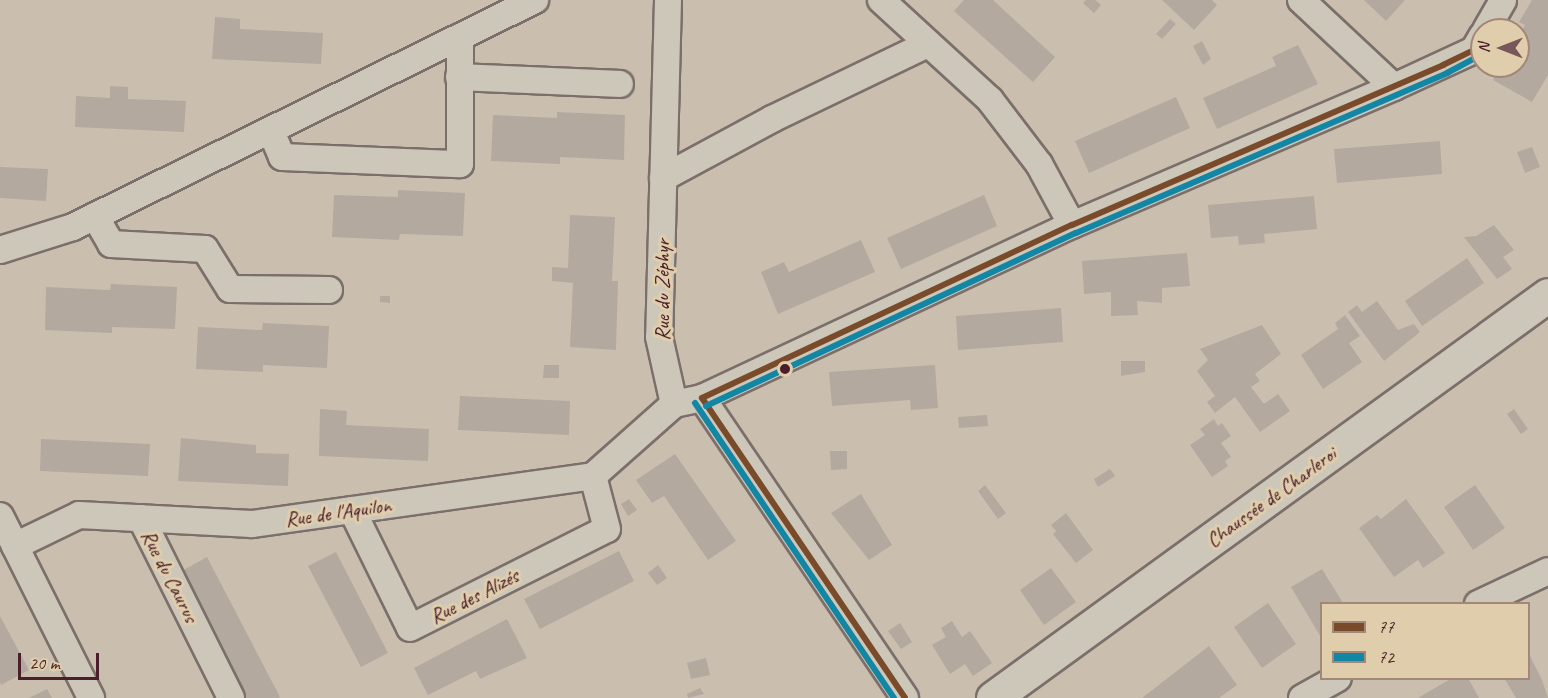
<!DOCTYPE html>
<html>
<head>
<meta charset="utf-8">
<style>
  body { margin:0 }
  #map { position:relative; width:1548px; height:698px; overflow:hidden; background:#cabfaf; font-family:Caveat,sans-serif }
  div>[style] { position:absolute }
  .building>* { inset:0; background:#b3a99e }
  .roads { filter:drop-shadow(2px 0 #7c6f6a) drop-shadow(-2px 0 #7c6f6a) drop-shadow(0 2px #7c6f6a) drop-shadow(0 -2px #7c6f6a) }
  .street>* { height:26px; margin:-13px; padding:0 13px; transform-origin:13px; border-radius:13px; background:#cdc7ba }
  .secondary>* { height:33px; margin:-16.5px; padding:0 16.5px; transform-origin:16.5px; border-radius:16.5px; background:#cdc7ba }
  .bus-1>* { height:6px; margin:-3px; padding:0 3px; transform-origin:3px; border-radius:3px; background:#7a4b2a }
  .bus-2>* { height:6px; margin:-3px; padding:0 3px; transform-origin:3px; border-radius:3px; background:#1286a5 }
  .dots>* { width:16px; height:16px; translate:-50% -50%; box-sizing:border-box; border:3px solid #dfcdab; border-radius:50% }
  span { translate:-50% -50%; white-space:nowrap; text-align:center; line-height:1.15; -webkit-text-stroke:6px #dfcdab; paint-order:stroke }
  .street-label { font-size:21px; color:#4a1f2b }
  .legend { position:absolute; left:1320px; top:602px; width:210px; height:78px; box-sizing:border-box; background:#dfcdab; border:2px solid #a38778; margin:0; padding:8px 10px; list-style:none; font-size:18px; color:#4a1f2b }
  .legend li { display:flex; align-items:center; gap:12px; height:30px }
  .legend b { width:30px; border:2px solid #a38778 }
  .north { position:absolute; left:1470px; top:18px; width:60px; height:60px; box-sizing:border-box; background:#dfcdab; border:2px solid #a38778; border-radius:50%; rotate:270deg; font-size:16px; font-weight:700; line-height:24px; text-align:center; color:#4a1f2b }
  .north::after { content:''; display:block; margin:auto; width:21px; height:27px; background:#775759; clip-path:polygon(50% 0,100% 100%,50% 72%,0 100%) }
  .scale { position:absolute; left:18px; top:653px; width:81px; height:27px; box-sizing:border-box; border:3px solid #4a1f2b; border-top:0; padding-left:8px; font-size:18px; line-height:21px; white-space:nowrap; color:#4a1f2b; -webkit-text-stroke:4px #dfcdab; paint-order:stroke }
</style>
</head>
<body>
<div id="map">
  <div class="building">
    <i style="clip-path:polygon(964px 0,993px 0,1055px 57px,1033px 82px,954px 11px)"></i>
    <i style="clip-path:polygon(1086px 0,1095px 0,1101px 5px,1094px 13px,1083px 3px)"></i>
    <i style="clip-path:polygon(1162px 0,1212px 0,1217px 5px,1194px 30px)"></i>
    <i style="clip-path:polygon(1364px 0,1405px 0,1386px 21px)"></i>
    <i style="clip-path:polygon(1532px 0,1548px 0,1548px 75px,1532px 102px,1493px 80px,1501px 66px,1518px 66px,1518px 37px,1525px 25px,1519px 22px)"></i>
    <i style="clip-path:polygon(215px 17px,240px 19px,240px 29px,323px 33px,321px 64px,212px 59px)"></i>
    <i style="clip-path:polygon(1170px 19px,1176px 24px,1162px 39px,1156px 34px)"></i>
    <i style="clip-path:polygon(1202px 41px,1211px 59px,1203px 65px,1193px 46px)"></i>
    <i style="clip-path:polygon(1298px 45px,1318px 84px,1217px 129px,1203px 98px,1276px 66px,1272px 57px)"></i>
    <i style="clip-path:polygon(110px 86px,128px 87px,128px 99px,186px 101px,184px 132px,75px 127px,76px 96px,110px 98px)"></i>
    <i style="clip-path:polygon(1176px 97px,1190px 128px,1089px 173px,1075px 141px)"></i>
    <i style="clip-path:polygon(557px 112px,625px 115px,624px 160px,560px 157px,560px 164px,491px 161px,493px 115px,557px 118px)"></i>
    <i style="clip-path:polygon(1440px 141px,1442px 174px,1337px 183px,1334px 149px)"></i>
    <i style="clip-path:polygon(1532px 147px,1540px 167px,1525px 173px,1517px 152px)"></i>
    <i style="clip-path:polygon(0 167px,48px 169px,46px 201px,0 198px)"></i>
    <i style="clip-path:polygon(398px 190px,465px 193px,463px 236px,400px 234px,399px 240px,332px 237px,334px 195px,398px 197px)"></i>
    <i style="clip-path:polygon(984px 195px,997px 226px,901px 269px,887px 238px)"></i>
    <i style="clip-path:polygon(1314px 196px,1317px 229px,1264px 234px,1265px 243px,1239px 245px,1238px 236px,1211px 238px,1208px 205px)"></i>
    <i style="clip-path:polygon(570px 215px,615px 217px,612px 281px,618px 281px,616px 350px,570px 347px,573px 283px,552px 281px,552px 267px,568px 268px)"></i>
    <i style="clip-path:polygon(1494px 225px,1514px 250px,1503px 257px,1512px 269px,1497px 279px,1464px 237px,1476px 236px)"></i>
    <i style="clip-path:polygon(861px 240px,875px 272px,778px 314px,761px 272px,784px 262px,789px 272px)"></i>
    <i style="clip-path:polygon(1187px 253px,1190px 286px,1162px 288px,1162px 303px,1137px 301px,1138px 315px,1111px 316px,1111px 292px,1084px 294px,1082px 261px)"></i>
    <i style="clip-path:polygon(1467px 258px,1484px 283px,1422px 326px,1405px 301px)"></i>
    <i style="clip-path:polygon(111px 284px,177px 287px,175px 329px,112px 327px,112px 333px,45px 330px,46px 287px,110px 290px)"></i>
    <i style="clip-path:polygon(380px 296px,390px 296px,390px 303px,380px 302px)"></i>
    <i style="clip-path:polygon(1377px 301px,1398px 330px,1414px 324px,1420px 332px,1384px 361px,1348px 312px,1357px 305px,1362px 312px)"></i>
    <i style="clip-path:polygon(1061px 308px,1063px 342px,958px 350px,956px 316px)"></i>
    <i style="clip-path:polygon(1345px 315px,1360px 336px,1349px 343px,1362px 362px,1323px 389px,1301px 355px,1338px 329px,1335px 323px)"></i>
    <i style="clip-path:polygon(263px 323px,329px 326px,327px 368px,263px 365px,263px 372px,196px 369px,198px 327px,262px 330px)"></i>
    <i style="clip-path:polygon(1262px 325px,1281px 354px,1255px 374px,1260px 381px,1251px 387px,1264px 404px,1278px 394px,1290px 411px,1260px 432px,1235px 397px,1215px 413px,1207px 402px,1215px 396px,1197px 371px,1208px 360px,1200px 349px)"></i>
    <i style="clip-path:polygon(1121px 361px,1145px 361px,1145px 372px,1121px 376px)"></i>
    <i style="clip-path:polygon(544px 365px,559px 365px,559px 378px,543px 378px)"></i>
    <i style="clip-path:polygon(935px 365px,938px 408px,911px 410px,910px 400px,832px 406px,829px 372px)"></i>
    <i style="clip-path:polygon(460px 396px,570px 401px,569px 435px,458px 430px)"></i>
    <i style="clip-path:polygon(320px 409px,347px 411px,346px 425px,429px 429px,428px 461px,319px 456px)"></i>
    <i style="clip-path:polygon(1514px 409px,1528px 429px,1521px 434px,1507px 414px)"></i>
    <i style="clip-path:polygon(987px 415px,988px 426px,959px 428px,958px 417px)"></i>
    <i style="clip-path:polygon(1214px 419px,1218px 426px,1222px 423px,1231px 436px,1221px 443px,1231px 457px,1225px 461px,1228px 466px,1212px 477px,1190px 445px,1205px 435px,1200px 429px)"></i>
    <i style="clip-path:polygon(181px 438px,256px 445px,256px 453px,289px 454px,288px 486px,178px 481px)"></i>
    <i style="clip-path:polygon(41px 439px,150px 444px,148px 476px,40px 471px)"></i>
    <i style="clip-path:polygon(830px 451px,847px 451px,847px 469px,831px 470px)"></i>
    <i style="clip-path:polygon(675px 454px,736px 541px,708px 560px,664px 496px,652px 503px,636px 480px)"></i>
    <i style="clip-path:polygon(1110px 469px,1115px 476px,1098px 487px,1094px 479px)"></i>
    <i style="clip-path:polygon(985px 485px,1006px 513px,998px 519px,978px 491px)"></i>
    <i style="clip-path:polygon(1475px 485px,1505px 528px,1473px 550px,1444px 507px)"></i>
    <i style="clip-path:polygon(861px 494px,892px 545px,869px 560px,831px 513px)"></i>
    <i style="clip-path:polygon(629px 499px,637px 510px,628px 516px,621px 504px)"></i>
    <i style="clip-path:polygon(1406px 499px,1445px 553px,1423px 568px,1418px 560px,1394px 577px,1359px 528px,1377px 515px,1381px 519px)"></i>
    <i style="clip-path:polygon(1066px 513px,1093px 550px,1076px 563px,1053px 534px,1056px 531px,1051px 525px)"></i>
    <i style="clip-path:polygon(619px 551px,634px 581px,540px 629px,524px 599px)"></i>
    <i style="clip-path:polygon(336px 552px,388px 653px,361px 667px,308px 566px)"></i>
    <i style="clip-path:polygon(207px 557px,280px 697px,278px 698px,245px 698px,180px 572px)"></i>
    <i style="clip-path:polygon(658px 565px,667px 578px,657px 585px,648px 573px)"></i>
    <i style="clip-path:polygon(1051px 568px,1076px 602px,1044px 625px,1020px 590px)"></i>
    <i style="clip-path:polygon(1322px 569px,1343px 603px,1322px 603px,1322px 639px,1291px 587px)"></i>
    <i style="clip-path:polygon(1268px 603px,1296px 644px,1262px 668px,1234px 627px)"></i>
    <i style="clip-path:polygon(0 616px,29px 670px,1px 685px,0 682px)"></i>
    <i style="clip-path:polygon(507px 619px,527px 658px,480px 679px,476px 671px,428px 695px,414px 668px)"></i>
    <i style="clip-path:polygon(952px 621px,962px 637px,970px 631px,992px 663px,973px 676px,965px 664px,950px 674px,932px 645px,946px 637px,941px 628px)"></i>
    <i style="clip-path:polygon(900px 623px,912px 642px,901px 649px,888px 631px)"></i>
    <i style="clip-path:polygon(1209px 646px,1237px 685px,1219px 698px,1142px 698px)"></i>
    <i style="clip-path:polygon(1528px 652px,1542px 680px,1548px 698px,1516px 698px,1504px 678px,1528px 678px)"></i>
    <i style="clip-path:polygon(706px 658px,710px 675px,691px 679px,687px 663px)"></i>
    <i style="clip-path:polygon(1452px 678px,1468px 678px,1479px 698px,1418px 698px)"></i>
    <i style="clip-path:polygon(700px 688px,704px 694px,688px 698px,687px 694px)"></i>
    <i style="clip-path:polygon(47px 689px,52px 698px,29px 698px)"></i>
  </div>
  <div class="roads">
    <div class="street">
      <i style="left:668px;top:0;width:337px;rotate:91.5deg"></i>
      <i style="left:659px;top:337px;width:69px;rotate:77.4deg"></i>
      <i style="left:674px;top:404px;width:29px;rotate:-12deg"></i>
      <i style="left:702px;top:398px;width:408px;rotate:-25.1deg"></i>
      <i style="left:1072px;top:225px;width:350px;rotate:-23.2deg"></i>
      <i style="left:1394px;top:87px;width:88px;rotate:-24.8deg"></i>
      <i style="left:1474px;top:50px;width:16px;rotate:-60deg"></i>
      <i style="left:881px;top:0;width:148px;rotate:42.5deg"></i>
      <i style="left:990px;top:100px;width:81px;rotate:52.6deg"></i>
      <i style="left:1039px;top:164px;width:69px;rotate:61.6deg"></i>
      <i style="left:1301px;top:0;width:127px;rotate:43.1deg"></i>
      <i style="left:1486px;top:30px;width:34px;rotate:-60deg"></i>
      <i style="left:459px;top:77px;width:161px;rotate:2.5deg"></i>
      <i style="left:271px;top:131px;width:28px;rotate:67deg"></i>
      <i style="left:282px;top:157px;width:178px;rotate:2.3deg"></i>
      <i style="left:460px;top:164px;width:127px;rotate:-90deg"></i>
      <i style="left:663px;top:178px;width:124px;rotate:-28.4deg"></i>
      <i style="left:772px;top:119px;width:173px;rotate:-25.7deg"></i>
      <i style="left:95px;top:216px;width:32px;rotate:60deg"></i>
      <i style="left:111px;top:244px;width:94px;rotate:3deg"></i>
      <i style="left:205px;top:249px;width:47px;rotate:58deg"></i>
      <i style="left:230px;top:289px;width:99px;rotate:0.6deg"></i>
      <i style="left:0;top:250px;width:77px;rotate:-17.5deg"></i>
      <i style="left:73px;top:227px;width:515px;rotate:-26.17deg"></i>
      <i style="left:702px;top:398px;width:362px;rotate:55.9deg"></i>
      <i style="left:352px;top:510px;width:131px;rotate:63.8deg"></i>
      <i style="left:410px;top:628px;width:220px;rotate:-26.7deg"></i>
      <i style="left:607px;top:529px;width:55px;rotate:-104.8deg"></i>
      <i style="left:0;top:516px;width:34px;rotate:63deg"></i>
      <i style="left:15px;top:546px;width:71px;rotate:-25.8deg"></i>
      <i style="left:79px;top:515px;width:173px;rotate:3deg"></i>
      <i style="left:252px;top:524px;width:344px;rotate:-8deg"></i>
      <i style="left:593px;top:476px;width:108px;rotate:-41.6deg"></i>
      <i style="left:141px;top:518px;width:201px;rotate:63.4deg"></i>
      <i style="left:15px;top:546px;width:170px;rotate:63.4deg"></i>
      <i style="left:1478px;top:604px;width:77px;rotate:-25.2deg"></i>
      <i style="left:1302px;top:698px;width:41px;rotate:-29.1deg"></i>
    </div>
    <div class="secondary">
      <i style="left:993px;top:698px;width:686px;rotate:-35.98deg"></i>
    </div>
  </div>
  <div class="bus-1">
    <i style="left:702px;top:398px;width:408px;rotate:-25.1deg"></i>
    <i style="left:1072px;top:225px;width:404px;rotate:-23.3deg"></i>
    <i style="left:1443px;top:65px;width:34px;rotate:-26deg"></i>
    <i style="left:1474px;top:50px;width:16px;rotate:-60deg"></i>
    <i style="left:702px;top:398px;width:362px;rotate:55.9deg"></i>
  </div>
  <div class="bus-2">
    <i style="left:695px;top:403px;width:356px;rotate:56deg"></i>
    <i style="left:706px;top:406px;width:408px;rotate:-25.1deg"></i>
    <i style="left:1076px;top:233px;width:404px;rotate:-23.3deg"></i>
    <i style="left:1447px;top:73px;width:40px;rotate:-28deg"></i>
  </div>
  <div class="dots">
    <i style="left:785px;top:369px;background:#4a1f2b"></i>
  </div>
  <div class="street-label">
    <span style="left:662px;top:290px;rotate:-90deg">Rue du Zéphyr</span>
    <span style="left:1271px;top:497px;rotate:-36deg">Chaussée de Charleroi</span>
    <span style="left:338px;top:512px;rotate:-8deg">Rue de l'Aquilon</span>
    <span style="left:170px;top:576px;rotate:63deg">Rue du Caurus</span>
    <span style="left:474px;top:596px;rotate:-27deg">Rue des Alizés</span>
  </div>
  <ul class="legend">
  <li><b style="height:8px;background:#7a4b2a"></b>77</li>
  <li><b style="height:8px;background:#1286a5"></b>72</li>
  </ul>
  <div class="north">N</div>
  <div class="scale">20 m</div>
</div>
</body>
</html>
